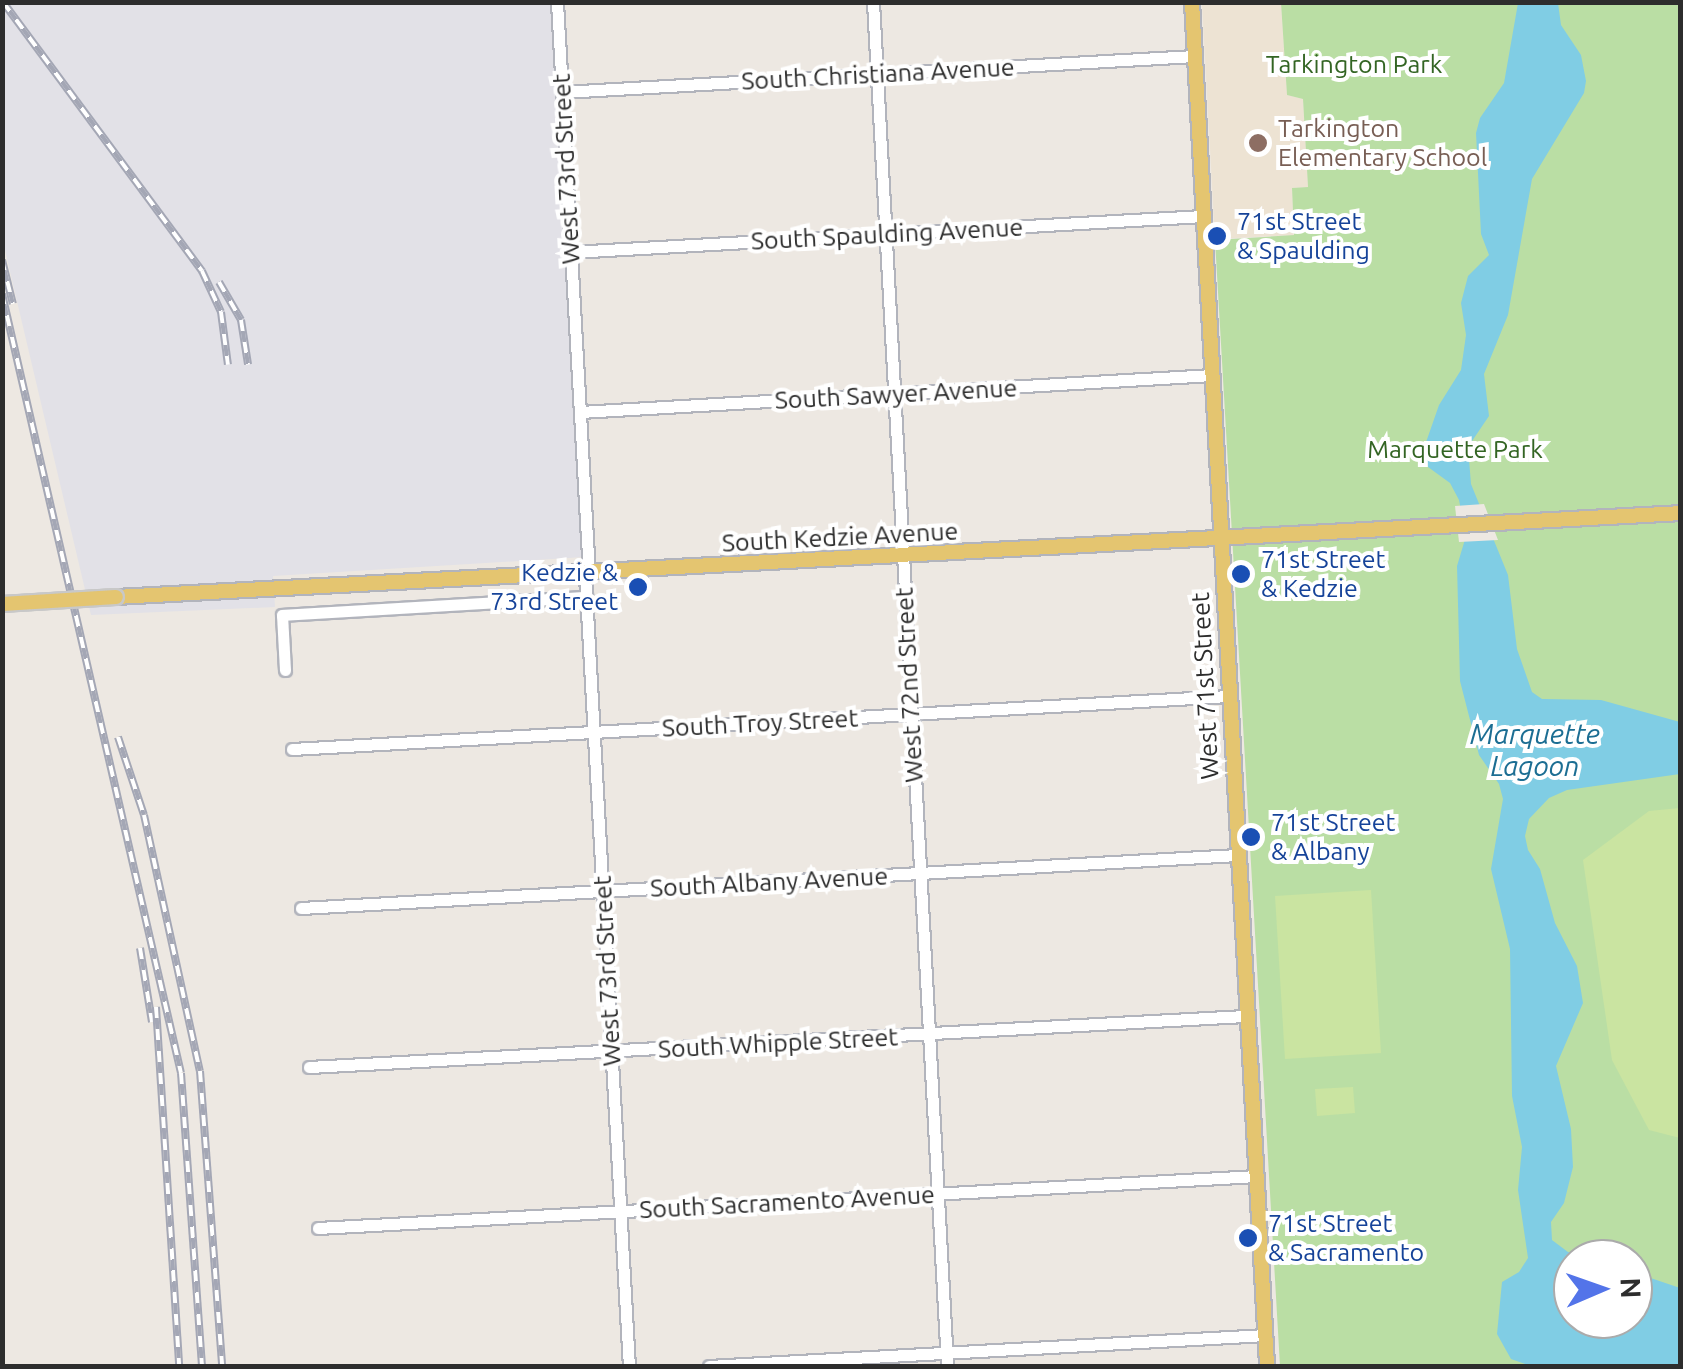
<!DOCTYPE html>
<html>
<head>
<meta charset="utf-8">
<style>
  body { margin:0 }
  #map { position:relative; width:1683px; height:1369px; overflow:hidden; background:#ede8e2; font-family:Ubuntu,sans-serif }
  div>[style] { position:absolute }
  .industrial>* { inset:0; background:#e2e1e7 }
  .education>* { inset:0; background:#ede3d3 }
  .green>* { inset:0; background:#badea4 }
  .pitch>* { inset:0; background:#cae4a1 }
  .water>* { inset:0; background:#80cde4 }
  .pier>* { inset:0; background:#ede8e2 }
  .roads { filter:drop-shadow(2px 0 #b2b4bc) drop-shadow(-2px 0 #b2b4bc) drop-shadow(0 2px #b2b4bc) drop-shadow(0 -2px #b2b4bc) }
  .minor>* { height:11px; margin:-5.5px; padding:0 5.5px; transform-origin:5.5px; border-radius:5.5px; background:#fff }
  .major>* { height:14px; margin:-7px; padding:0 7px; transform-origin:7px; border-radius:7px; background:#e4c570 }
  .rail>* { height:8px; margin-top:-4px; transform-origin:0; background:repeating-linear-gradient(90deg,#fff 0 11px,#a4a7b5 0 22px); box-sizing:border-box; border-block:2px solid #a4a7b5 }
  .bridges { filter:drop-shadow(2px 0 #c8c8c8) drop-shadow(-2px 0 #c8c8c8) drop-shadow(0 2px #c8c8c8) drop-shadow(0 -2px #c8c8c8) }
  .major-bridge>* { height:14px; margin:-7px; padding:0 7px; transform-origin:7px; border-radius:7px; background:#e4c570 }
  .dots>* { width:28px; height:28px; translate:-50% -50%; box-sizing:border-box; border:5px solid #fff; border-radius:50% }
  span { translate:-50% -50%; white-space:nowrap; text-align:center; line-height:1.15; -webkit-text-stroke:8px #fff; paint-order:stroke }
  .park-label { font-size:25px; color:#336523 }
  .street-label { font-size:25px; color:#2d2d2d }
  .education-label { font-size:25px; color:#785e54 }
  .left { translate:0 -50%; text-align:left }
  .transit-label { font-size:25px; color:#164399 }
  .right { translate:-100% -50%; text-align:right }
  .water-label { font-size:28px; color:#1c6e93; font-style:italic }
  .frame { position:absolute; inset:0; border:5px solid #2d2d2d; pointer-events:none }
  .north { position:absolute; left:1553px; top:1239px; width:100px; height:100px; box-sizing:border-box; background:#fff; border:2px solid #ababab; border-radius:50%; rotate:88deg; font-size:28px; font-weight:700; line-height:40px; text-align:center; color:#2d2d2d }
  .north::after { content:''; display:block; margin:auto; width:35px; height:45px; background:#5374e9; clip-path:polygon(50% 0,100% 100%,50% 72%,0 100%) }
</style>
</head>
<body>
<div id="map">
  <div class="industrial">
    <i style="clip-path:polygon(2px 3px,552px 3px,584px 557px,273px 576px,275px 607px,91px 615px,3px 242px)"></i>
  </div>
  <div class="education">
    <i style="clip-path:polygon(1202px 3px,1281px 3px,1287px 95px,1303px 99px,1308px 187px,1292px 188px,1294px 235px,1215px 239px)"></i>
  </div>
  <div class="green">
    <i style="clip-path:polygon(evenodd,1281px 3px,1680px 3px,1680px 1366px,1280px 1366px,1215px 240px,1294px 235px,1292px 188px,1308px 187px,1303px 99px,1287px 95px,1281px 3px,1573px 1259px,1633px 1259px,1633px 1319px,1573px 1319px,1573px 1259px)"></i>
  </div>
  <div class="pitch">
    <i style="clip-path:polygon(1680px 808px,1680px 1138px,1649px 1130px,1612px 1060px,1583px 860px,1649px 811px)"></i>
    <i style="clip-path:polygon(1371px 890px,1381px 1053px,1285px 1059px,1275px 896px)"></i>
    <i style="clip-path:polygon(1353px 1087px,1355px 1113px,1317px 1116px,1315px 1089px)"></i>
  </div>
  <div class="water">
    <i style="clip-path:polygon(1518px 3px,1558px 3px,1561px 25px,1581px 55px,1586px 81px,1584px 93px,1532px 179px,1508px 315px,1484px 374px,1489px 416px,1468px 447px,1471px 484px,1508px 575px,1517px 649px,1532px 692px,1542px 699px,1601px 700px,1680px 722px,1680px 774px,1567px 790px,1549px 798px,1529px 819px,1525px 836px,1528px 850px,1540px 869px,1555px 923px,1577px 966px,1583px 1003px,1556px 1066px,1571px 1129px,1573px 1167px,1564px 1203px,1551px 1222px,1552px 1240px,1568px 1252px,1604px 1259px,1573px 1259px,1573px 1319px,1633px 1319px,1633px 1272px,1680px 1288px,1680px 1366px,1531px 1366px,1511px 1359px,1497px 1334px,1502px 1282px,1519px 1272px,1528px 1258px,1518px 1190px,1522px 1147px,1512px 1096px,1510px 949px,1491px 869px,1503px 799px,1499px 784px,1479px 755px,1460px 681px,1457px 566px,1466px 536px,1459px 500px,1450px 483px,1428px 467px,1424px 448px,1439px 405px,1461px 370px,1466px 335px,1461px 303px,1468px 276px,1489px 255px,1481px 234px,1476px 133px,1480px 118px,1504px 83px)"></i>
  </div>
  <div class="pier">
    <i style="clip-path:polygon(1484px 504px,1498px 540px,1459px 542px,1455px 506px)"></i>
  </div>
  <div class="roads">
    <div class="minor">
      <i style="left:557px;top:2px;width:573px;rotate:86.8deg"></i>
      <i style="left:873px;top:2px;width:1366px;rotate:86.89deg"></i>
      <i style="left:562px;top:92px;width:634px;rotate:-3.26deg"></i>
      <i style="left:571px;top:252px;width:633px;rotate:-3.26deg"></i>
      <i style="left:580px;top:412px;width:633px;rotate:-3.35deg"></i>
      <i style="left:585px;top:575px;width:792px;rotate:86.82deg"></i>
      <i style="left:285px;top:670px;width:55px;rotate:-93.1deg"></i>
      <i style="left:282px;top:615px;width:305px;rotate:-3.4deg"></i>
      <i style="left:292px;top:749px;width:937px;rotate:-3.24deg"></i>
      <i style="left:301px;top:908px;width:937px;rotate:-3.24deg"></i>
      <i style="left:309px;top:1067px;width:938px;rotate:-3.12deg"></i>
      <i style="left:318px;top:1228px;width:939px;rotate:-3.17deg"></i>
      <i style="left:709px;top:1366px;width:557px;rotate:-3.19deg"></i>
    </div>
    <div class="major">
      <i style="left:1192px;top:2px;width:1366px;rotate:86.85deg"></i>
      <i style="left:116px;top:597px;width:1566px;rotate:-3.07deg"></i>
    </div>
  </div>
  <div class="rail">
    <i style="left:3px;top:2px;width:335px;rotate:53.5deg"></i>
    <i style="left:202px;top:271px;width:45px;rotate:65.1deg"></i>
    <i style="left:221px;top:312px;width:53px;rotate:82.5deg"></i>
    <i style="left:2px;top:260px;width:45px;rotate:76deg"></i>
    <i style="left:219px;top:282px;width:44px;rotate:59.9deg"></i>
    <i style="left:241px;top:320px;width:45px;rotate:81deg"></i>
    <i style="left:2px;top:294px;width:799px;rotate:77.06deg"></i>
    <i style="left:181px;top:1073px;width:294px;rotate:85.9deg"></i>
    <i style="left:118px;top:737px;width:82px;rotate:71.6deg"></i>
    <i style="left:144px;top:815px;width:262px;rotate:77.7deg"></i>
    <i style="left:200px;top:1071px;width:296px;rotate:85.7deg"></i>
    <i style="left:140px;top:948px;width:75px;rotate:80.8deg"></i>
    <i style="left:156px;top:1007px;width:360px;rotate:86.3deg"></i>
  </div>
  <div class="bridges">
    <div class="major-bridge">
      <i style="left:2px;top:604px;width:114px;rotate:-3.5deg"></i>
    </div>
  </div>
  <div class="dots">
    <i style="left:1258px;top:143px;background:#8d6e63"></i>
    <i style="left:1217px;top:236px;background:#1a4fb4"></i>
    <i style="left:1241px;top:574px;background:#1a4fb4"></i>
    <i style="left:638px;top:587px;background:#1a4fb4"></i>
    <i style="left:1251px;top:837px;background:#1a4fb4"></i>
    <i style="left:1248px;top:1238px;background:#1a4fb4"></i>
  </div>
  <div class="park-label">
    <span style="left:1354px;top:64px">Tarkington Park</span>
    <span style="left:1455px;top:449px">Marquette Park</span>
  </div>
  <div class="street-label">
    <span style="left:878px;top:74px;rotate:-3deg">South Christiana Avenue</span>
    <span style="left:566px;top:169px;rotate:-93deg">West 73rd Street</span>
    <span style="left:887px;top:234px;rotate:-3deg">South Spaulding Avenue</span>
    <span style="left:896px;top:394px;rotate:-3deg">South Sawyer Avenue</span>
    <span style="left:840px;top:537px;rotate:-3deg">South Kedzie Avenue</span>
    <span style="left:909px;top:685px;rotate:-93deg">West 72nd Street</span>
    <span style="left:1205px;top:686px;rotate:-93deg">West 71st Street</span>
    <span style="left:760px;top:723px;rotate:-3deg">South Troy Street</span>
    <span style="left:769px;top:882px;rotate:-3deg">South Albany Avenue</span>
    <span style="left:607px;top:971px;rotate:-93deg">West 73rd Street</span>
    <span style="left:778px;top:1043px;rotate:-3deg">South Whipple Street</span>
    <span style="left:787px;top:1202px;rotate:-3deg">South Sacramento Avenue</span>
  </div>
  <div class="education-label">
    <span class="left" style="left:1278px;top:143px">Tarkington<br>Elementary School</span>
  </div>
  <div class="transit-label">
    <span class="left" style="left:1237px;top:236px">71st Street<br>&amp; Spaulding</span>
    <span class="left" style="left:1261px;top:574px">71st Street<br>&amp; Kedzie</span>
    <span class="right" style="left:618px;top:587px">Kedzie &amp;<br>73rd Street</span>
    <span class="left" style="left:1271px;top:837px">71st Street<br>&amp; Albany</span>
    <span class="left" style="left:1268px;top:1238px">71st Street<br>&amp; Sacramento</span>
  </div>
  <div class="water-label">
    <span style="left:1535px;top:750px">Marquette<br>Lagoon</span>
  </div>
  <div class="frame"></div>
  <div class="north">N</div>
</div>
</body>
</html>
